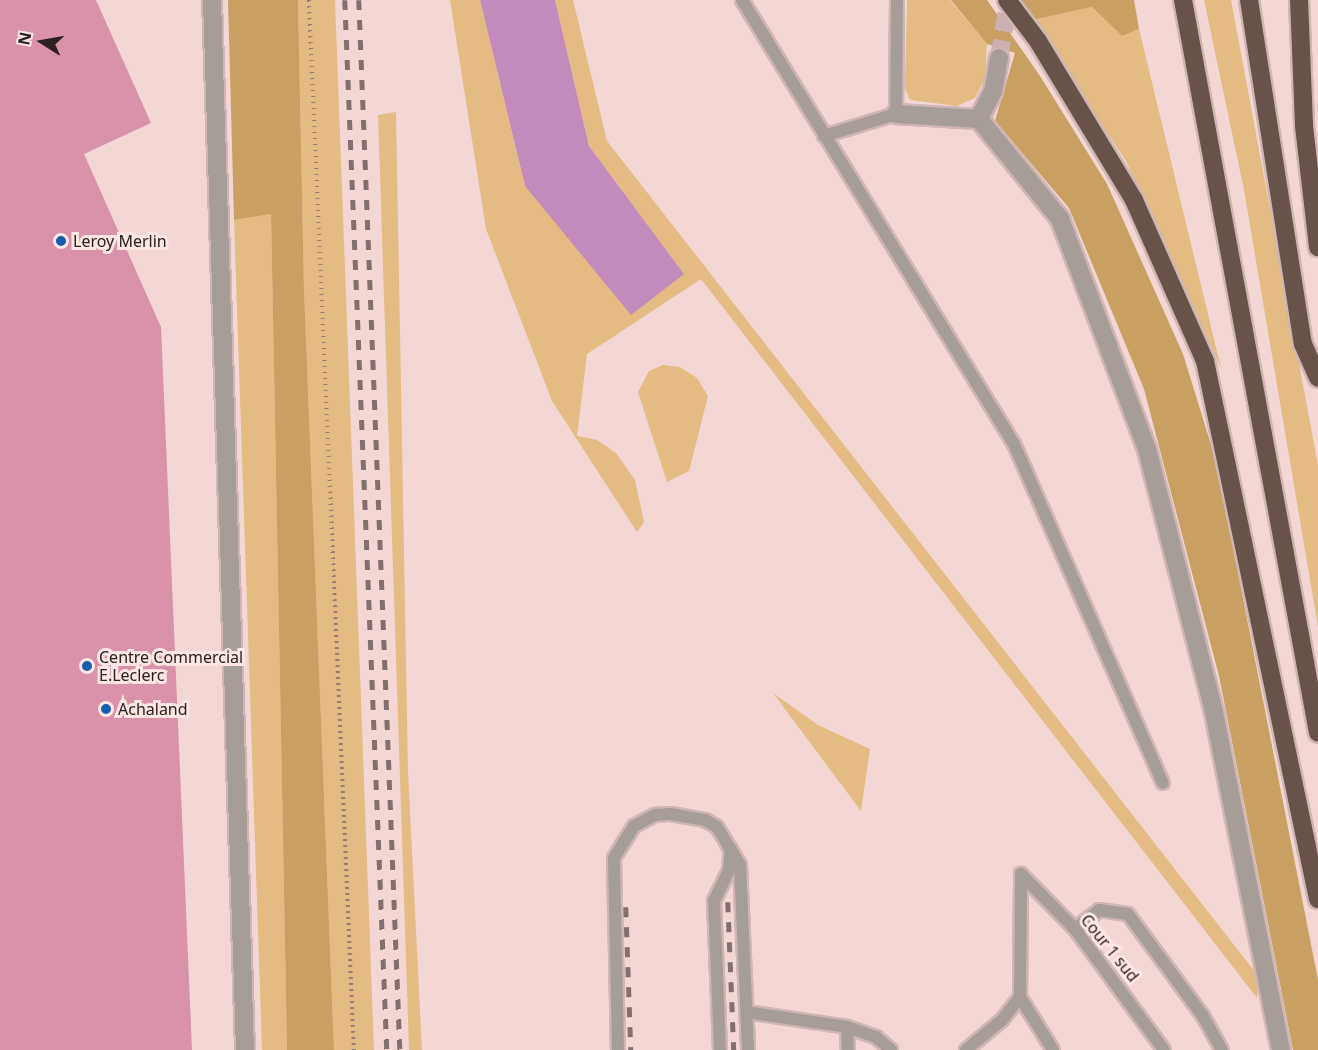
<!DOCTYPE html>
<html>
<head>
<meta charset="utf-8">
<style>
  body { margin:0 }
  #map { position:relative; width:1318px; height:1050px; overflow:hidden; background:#f3d7d5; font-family:"Noto Sans",sans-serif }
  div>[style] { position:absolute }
  .green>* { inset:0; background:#e4bb82 }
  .forest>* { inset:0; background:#ca9f62 }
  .water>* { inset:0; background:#c38bbb }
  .building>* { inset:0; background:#da91aa }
  .street-tunnel>* { height:18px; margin-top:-9px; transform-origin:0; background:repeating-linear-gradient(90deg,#cbb2b1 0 18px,transparent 0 27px) }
  .path>* { height:4px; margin-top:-2px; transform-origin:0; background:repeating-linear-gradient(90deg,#917d7c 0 1.5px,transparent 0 6px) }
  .roads { filter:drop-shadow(2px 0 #cfb6b4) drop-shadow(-2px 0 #cfb6b4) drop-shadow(0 2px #cfb6b4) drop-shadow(0 -2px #cfb6b4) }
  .lane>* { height:12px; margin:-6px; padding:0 6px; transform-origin:6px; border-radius:6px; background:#a79d98 }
  .street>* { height:18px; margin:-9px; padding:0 9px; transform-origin:9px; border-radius:9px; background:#a79d98 }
  .highway>* { height:18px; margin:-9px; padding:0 9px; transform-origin:9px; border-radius:9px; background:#675349 }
  .rail>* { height:4.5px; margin-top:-2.25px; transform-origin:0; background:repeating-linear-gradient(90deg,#82706f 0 10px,transparent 0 20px) }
  .dots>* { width:16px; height:16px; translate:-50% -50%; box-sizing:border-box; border:3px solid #fde6e4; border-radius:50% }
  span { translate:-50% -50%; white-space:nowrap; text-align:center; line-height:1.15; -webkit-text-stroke:6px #fde6e4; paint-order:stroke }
  .poi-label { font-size:16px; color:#2b2020 }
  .left { translate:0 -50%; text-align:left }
  .street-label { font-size:16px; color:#2b2020 }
  .north { position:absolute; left:12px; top:12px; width:60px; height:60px; -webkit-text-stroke:4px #fde6e4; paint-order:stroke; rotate:281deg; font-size:16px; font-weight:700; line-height:24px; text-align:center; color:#2b2020 }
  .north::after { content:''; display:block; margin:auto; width:21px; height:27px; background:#2b2020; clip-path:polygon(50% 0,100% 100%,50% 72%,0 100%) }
</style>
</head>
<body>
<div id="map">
  <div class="green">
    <i style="clip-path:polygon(298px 0,335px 0,374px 1050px,334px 1050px,304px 288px)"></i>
    <i style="clip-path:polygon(450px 0,480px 0,525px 186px,684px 274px,589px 146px,555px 0,573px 0,607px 141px,1259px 977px,1257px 998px,701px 279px,587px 354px,577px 436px,597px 440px,616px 453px,635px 480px,644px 522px,637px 532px,552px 401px,486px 229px)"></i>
    <i style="clip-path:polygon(907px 0,950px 0,987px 44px,985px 79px,975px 98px,957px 106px,910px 100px,905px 89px)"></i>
    <i style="clip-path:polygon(1204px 0,1231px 0,1318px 465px,1318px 627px,1244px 190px)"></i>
    <i style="clip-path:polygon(1092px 7px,1122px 36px,1139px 29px,1221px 368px,1126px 161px,1032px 20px)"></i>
    <i style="clip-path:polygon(396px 112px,408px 772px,422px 1050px,409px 1050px,378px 115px)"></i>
    <i style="clip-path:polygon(271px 214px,287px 1050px,262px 1050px,234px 220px)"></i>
    <i style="clip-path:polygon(663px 365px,680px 367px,697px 378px,708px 396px,689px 471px,667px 482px,638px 392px,649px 371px)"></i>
    <i style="clip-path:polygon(773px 693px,818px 725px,870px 749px,861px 811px)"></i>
  </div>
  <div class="forest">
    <i style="clip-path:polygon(228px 0,298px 0,304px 288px,334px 1050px,287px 1050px,271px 214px,234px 220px)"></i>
    <i style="clip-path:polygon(951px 0,987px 0,1040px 76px,1107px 184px,1183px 354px,1216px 461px,1318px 980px,1318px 1050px,1293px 1050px,1219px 676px,1144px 389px,1069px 208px,995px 121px,1015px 53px,987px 44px)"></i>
    <i style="clip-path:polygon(1021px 0,1134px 0,1139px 29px,1122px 36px,1092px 7px,1032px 20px)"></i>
  </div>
  <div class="water">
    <i style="clip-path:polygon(480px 0,555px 0,589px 146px,684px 274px,631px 315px,525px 186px)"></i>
  </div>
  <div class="building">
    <i style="clip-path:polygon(0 0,96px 0,151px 123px,84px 154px,161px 327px,192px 1050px,0 1050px)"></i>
  </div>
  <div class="street-tunnel">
    <i style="left:999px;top:58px;width:59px;rotate:-80.2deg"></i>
  </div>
  <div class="path">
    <i style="left:309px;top:0;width:1051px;rotate:87.55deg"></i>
  </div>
  <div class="roads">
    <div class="lane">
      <i style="left:742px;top:0;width:521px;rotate:58.51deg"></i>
      <i style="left:1014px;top:444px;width:370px;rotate:66.3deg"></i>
      <i style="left:824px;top:136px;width:75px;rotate:-17deg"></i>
      <i style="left:896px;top:114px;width:114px;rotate:-89.5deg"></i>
      <i style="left:1021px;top:874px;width:77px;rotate:45.5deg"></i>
      <i style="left:1075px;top:929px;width:150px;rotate:53.7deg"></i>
      <i style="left:1075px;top:929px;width:31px;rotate:-38deg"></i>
      <i style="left:1099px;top:910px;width:29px;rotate:8deg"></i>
      <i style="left:1128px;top:914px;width:127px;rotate:53.7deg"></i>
      <i style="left:1203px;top:1016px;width:39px;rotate:61deg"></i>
      <i style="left:1020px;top:997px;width:62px;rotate:58.1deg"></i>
      <i style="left:746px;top:1012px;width:102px;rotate:8.4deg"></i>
      <i style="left:847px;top:1027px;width:31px;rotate:19deg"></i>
      <i style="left:876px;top:1037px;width:20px;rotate:41deg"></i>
      <i style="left:847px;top:1027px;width:23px;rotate:88deg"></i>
      <i style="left:618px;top:1050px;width:192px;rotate:-91.2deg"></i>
      <i style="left:614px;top:858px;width:38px;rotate:-58deg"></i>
      <i style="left:634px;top:826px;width:24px;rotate:-28deg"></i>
      <i style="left:655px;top:815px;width:16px;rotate:-4deg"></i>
      <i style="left:671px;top:814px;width:35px;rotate:10deg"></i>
      <i style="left:705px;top:820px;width:14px;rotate:30deg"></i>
      <i style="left:717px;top:827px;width:44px;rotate:58.8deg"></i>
      <i style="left:740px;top:865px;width:185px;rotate:87.5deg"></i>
      <i style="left:720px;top:1050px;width:149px;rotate:-92.3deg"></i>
      <i style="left:714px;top:901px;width:34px;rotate:-64deg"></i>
      <i style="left:729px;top:870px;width:21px;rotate:-85deg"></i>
      <i style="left:966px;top:1050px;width:47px;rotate:-39.8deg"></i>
      <i style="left:1002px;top:1020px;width:29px;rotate:-52deg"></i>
      <i style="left:1020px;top:997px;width:123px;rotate:-89.5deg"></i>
    </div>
    <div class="street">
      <i style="left:212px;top:0;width:1051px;rotate:88.2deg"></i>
      <i style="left:999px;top:58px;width:34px;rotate:100deg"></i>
      <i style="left:993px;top:91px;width:31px;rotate:117deg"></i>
      <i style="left:979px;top:119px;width:129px;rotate:51deg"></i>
      <i style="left:1060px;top:219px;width:246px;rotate:69.3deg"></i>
      <i style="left:1147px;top:449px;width:271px;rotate:75.7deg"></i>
      <i style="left:1214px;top:712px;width:345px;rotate:78.8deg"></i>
      <i style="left:896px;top:114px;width:83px;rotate:3.4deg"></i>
    </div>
    <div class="highway">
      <i style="left:1007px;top:0;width:51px;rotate:52.9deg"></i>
      <i style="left:1038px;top:41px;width:186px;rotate:58.9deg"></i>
      <i style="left:1134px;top:200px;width:176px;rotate:66.2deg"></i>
      <i style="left:1205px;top:361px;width:550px;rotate:78.14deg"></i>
      <i style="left:1183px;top:0;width:745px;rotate:79.56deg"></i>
      <i style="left:1249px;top:0;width:348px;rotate:81.1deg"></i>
      <i style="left:1303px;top:344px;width:37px;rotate:66deg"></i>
      <i style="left:1299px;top:0;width:126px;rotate:87.7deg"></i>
      <i style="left:1304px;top:126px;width:122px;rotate:83.4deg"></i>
    </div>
  </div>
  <div class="rail">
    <i style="left:345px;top:0;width:1051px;rotate:87.71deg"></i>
    <i style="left:359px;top:0;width:1051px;rotate:87.76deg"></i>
    <i style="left:728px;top:902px;width:148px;rotate:87.7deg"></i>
    <i style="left:626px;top:907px;width:143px;rotate:88deg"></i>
  </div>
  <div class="dots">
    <i style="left:61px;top:241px;background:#125fae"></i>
    <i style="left:87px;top:666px;background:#125fae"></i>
    <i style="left:106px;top:709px;background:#125fae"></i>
  </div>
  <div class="poi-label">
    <span class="left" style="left:73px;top:241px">Leroy Merlin</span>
    <span class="left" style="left:99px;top:666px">Centre Commercial<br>E.Leclerc</span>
    <span class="left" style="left:118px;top:709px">Achaland</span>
  </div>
  <div class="street-label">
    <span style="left:1110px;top:948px;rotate:51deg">Cour 1 sud</span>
  </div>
  <div class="north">N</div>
</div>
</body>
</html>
